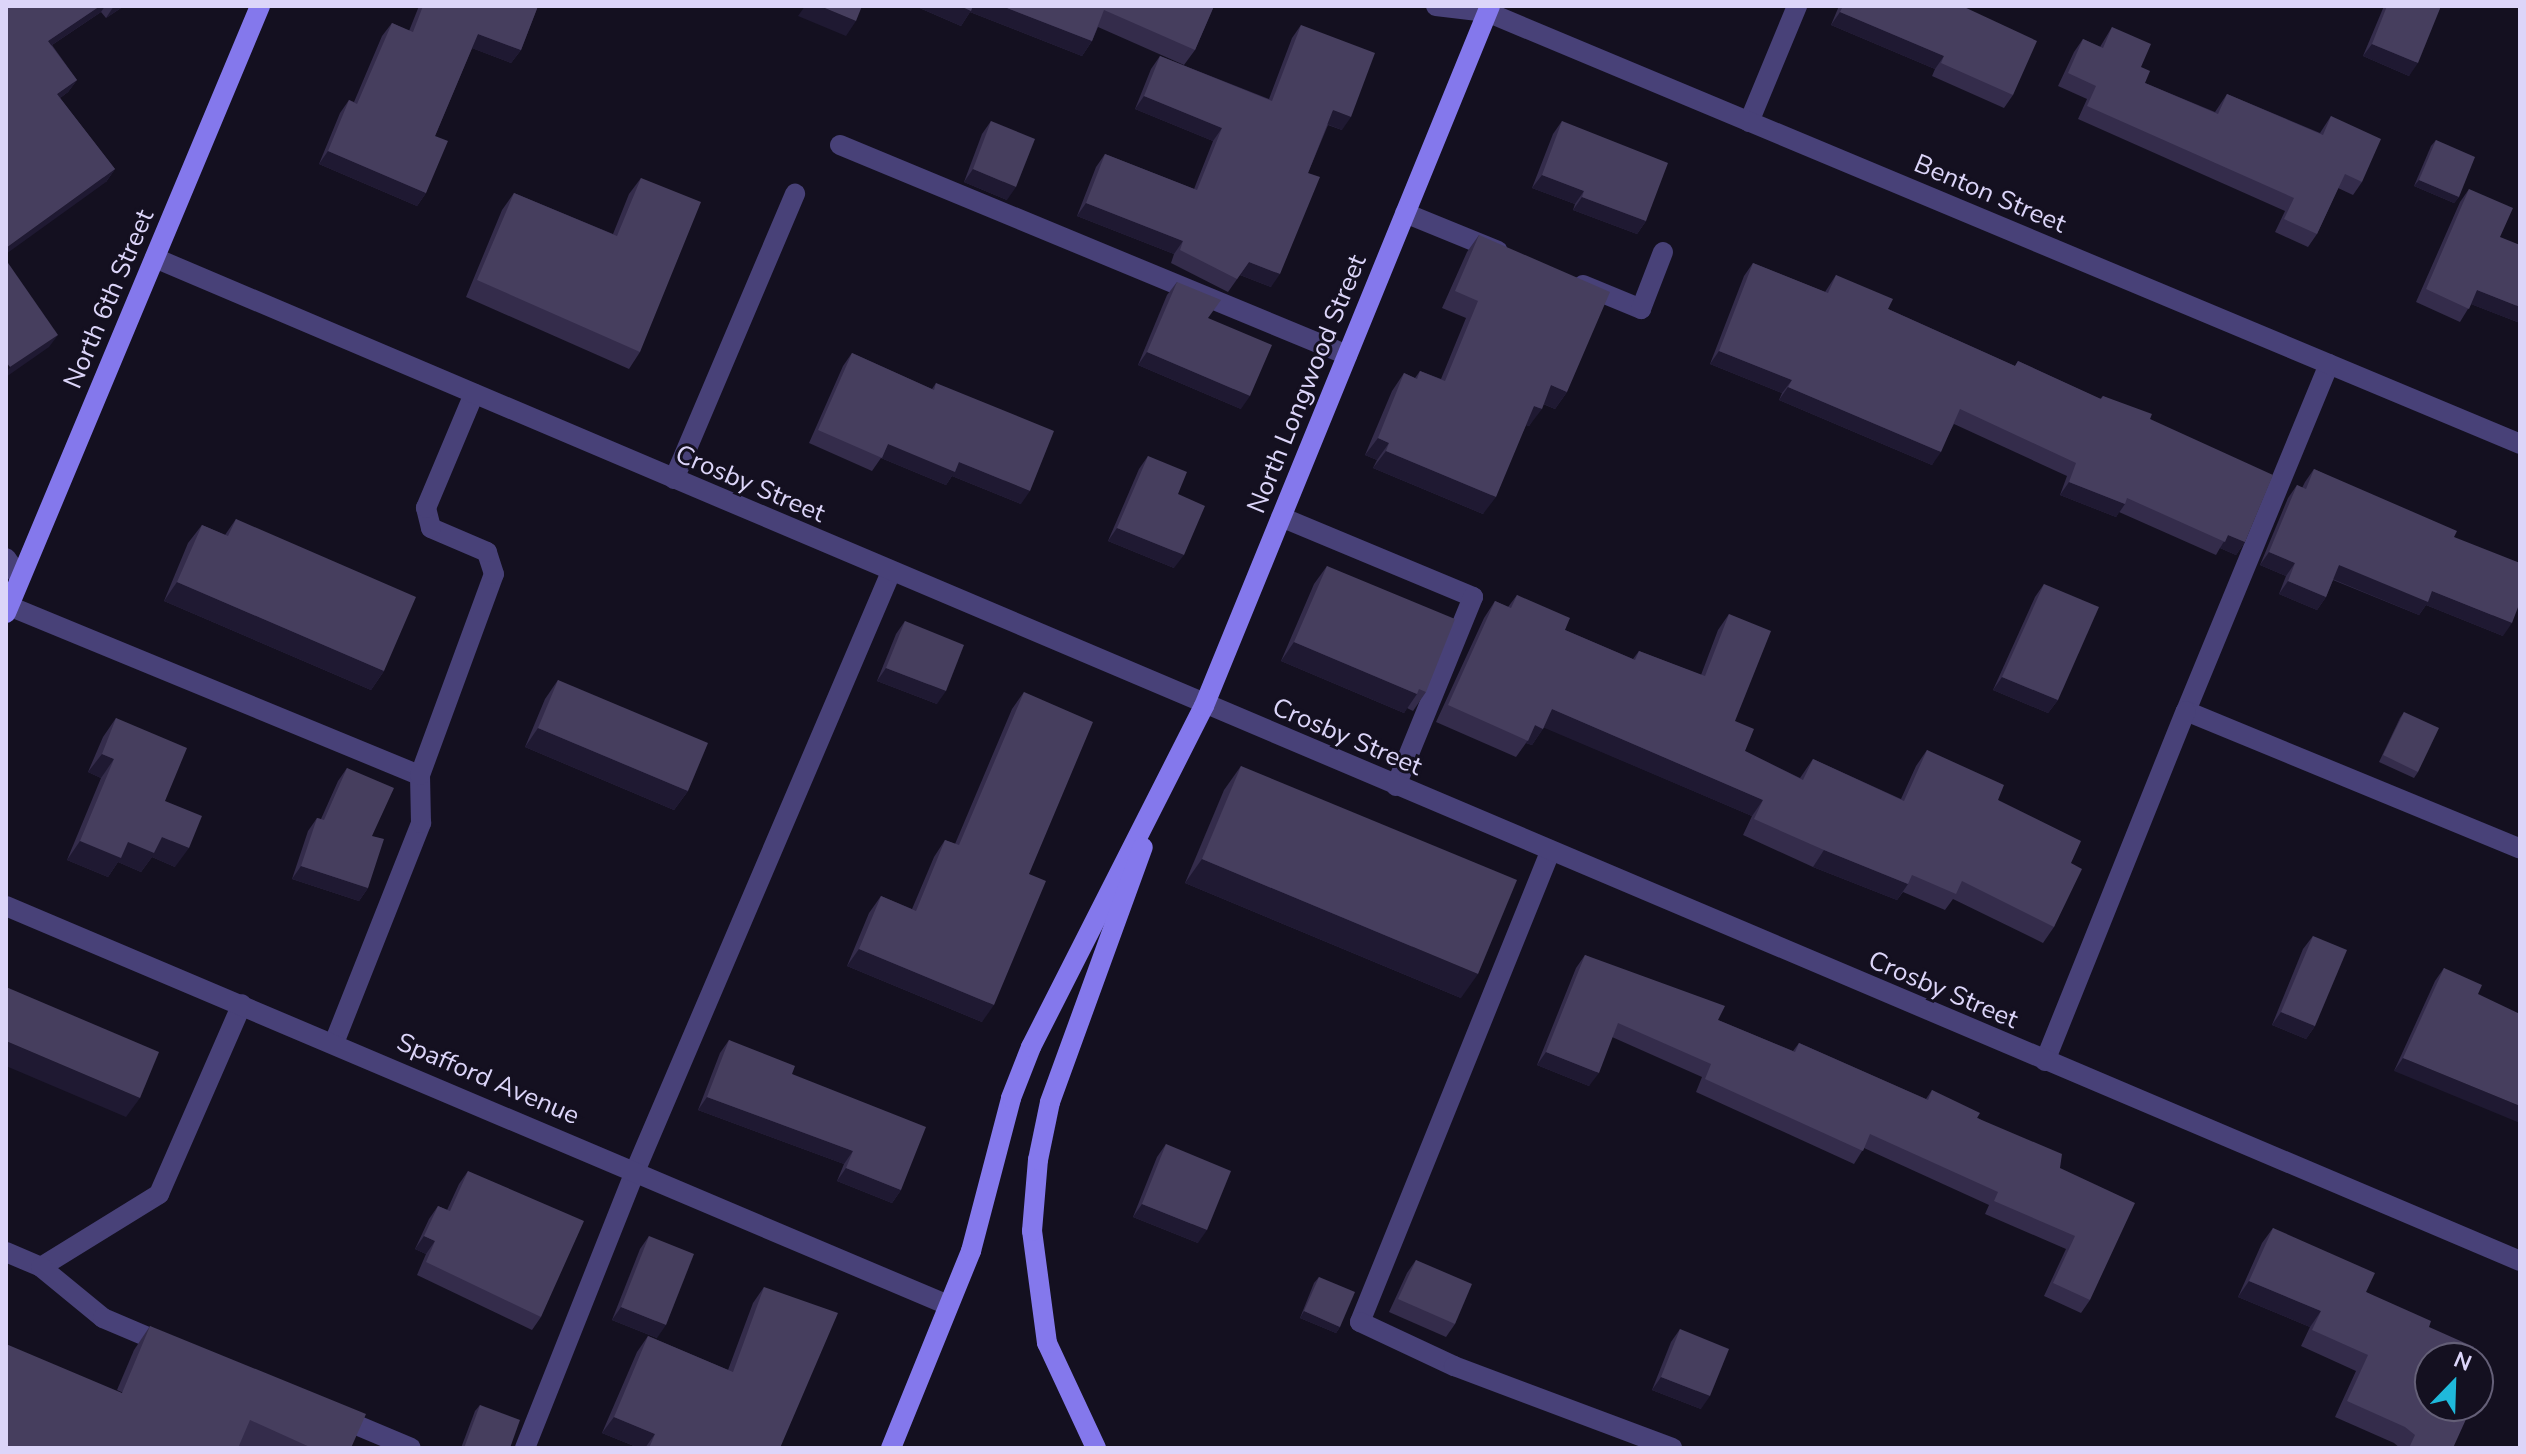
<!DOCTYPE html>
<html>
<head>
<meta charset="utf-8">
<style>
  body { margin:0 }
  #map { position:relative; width:2526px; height:1454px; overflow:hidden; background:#141020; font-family:"Nunito Sans",sans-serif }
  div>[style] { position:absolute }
  .lane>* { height:20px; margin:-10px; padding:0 10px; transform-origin:10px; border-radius:10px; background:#484178 }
  .street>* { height:20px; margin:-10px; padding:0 10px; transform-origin:10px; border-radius:10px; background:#484178 }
  .secondary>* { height:20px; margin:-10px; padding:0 10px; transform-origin:10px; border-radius:10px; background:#8478ec }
  .wall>* { inset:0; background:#342c4b }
  .shaded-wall>* { inset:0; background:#1f1932 }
  .building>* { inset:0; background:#463e5e }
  span { translate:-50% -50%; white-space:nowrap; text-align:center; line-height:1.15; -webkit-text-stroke:6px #141020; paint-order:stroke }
  .street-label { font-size:26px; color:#dcd5f9 }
  .frame { position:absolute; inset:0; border:8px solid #dcd5f9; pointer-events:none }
  .north { position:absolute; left:2414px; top:1342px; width:80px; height:80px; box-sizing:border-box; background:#141020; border:2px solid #645f77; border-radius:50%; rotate:23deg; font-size:22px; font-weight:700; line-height:32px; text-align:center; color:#dcd5f9 }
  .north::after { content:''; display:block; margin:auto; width:28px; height:36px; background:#1fb9db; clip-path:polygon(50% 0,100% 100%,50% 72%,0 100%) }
</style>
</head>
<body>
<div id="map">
  <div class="lane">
    <i style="left:1749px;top:122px;width:126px;rotate:-67.5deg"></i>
    <i style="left:840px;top:145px;width:549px;rotate:22.5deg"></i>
    <i style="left:1405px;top:213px;width:100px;rotate:22.2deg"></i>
    <i style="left:1583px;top:285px;width:63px;rotate:22.5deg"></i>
    <i style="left:1641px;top:309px;width:61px;rotate:-68.9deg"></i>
    <i style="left:2329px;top:364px;width:375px;rotate:112.4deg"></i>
    <i style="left:2186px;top:711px;width:361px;rotate:22.4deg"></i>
    <i style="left:674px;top:479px;width:310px;rotate:-67deg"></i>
    <i style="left:1281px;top:517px;width:208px;rotate:22.6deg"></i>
    <i style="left:1473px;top:597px;width:204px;rotate:112.2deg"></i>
    <i style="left:9px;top:606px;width:444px;rotate:22.4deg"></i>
    <i style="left:1550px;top:852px;width:507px;rotate:112.01deg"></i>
    <i style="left:1360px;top:1322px;width:104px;rotate:25.1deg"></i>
    <i style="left:1454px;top:1366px;width:233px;rotate:20.6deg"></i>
    <i style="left:334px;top:1043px;width:237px;rotate:-68.4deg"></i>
    <i style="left:421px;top:823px;width:48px;rotate:-91.2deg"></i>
    <i style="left:420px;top:775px;width:214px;rotate:-69.8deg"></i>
    <i style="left:494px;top:574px;width:23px;rotate:-108deg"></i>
    <i style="left:487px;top:552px;width:61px;rotate:-156.8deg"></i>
    <i style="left:431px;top:528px;width:21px;rotate:-104deg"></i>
    <i style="left:426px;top:508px;width:124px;rotate:-67.2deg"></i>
    <i style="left:2045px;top:1061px;width:377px;rotate:-68.1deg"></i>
    <i style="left:6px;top:1252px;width:38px;rotate:23deg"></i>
    <i style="left:41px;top:1267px;width:139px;rotate:-31.7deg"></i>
    <i style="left:159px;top:1194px;width:207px;rotate:-66.4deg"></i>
    <i style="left:41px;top:1267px;width:80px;rotate:39.4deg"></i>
    <i style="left:103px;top:1318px;width:72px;rotate:23deg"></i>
    <i style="left:335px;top:1416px;width:82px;rotate:22.8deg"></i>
    <i style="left:525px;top:1448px;width:300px;rotate:-68.3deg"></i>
    <i style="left:636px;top:1169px;width:649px;rotate:-66.87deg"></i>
  </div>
  <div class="street">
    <i style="left:1436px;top:6px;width:51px;rotate:6.7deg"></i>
    <i style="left:1487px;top:12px;width:1120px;rotate:22.69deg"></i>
    <i style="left:155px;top:258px;width:2569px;rotate:22.98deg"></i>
    <i style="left:6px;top:558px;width:24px;rotate:55deg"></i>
    <i style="left:6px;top:906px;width:1023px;rotate:22.96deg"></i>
  </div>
  <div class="secondary">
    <i style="left:6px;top:613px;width:658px;rotate:-67.29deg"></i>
    <i style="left:891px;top:1448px;width:213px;rotate:-67.9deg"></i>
    <i style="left:971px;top:1251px;width:158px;rotate:-75.3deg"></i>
    <i style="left:1011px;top:1098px;width:55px;rotate:-68.6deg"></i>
    <i style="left:1031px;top:1047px;width:382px;rotate:-63.1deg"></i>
    <i style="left:1204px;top:706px;width:756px;rotate:-67.78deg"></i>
    <i style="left:1096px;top:1448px;width:116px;rotate:-115deg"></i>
    <i style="left:1047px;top:1343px;width:113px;rotate:-97.6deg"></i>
    <i style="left:1032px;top:1231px;width:71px;rotate:-85.2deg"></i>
    <i style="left:1038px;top:1160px;width:59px;rotate:-78.3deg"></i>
    <i style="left:1050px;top:1102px;width:271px;rotate:-70deg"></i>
  </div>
  <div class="wall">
    <i style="clip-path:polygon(6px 6px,124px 6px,106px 18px,101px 12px,52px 45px,77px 80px,68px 92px,60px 98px,115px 169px,106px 182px)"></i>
    <i style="clip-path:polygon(419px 6px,538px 6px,521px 50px,511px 63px,472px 48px,435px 136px,426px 193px,417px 206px,319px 164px,340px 113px,349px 100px,354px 102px,382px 36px,392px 23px,409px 31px)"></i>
    <i style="clip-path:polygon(915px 6px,1214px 6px,1195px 50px,1184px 65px,1098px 27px,1092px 41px,1082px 56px,970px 12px,961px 26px)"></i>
    <i style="clip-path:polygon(1839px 6px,1962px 6px,2013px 95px,2004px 108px,1932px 76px,1935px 69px,1831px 25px)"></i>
    <i style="clip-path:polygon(2384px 6px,2441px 6px,2409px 76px,2363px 56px)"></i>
    <i style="clip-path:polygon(1301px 25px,1342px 130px,1328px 125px,1308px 173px,1271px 287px,1240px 275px,1228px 292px,1171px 263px,1174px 254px,1077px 216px,1096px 167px,1105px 154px,1194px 189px,1213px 141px,1135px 109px,1151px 69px,1160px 56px,1269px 99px,1292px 38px)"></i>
    <i style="clip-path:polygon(2112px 27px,2141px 67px,2145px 83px,2215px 112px,2227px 94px,2320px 133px,2331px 116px,2362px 182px,2353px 195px,2338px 188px,2317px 234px,2308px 247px,2275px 232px,2285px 211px,2078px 119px,2087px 99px,2058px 86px,2074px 52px,2083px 39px,2100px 47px)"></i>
    <i style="clip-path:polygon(991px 121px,1007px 200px,964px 182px,982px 134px)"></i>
    <i style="clip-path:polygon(1562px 121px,1646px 221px,1637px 234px,1573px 210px,1575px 204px,1532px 188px,1553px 134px)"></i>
    <i style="clip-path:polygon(2436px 140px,2459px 197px,2454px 203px,2414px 186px,2431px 146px)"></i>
    <i style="clip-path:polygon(641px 178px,640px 352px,629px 369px,466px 297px,502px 210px,514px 193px,613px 234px,629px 194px)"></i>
    <i style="clip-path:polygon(2469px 189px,2500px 237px,2520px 323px,2471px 304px,2460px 322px,2416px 302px,2460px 202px)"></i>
    <i style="clip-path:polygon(1479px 235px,1567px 392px,1555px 409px,1543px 404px,1529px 426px,1526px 425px,1483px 514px,1373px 468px,1377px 460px,1365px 455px,1392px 391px,1404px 373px,1415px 378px,1420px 371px,1441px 379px,1466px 318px,1442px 308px,1467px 252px)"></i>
    <i style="clip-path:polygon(1753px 263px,1825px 292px,1836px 275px,1888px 309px,2015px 366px,2018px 361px,2100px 399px,2103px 396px,2150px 419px,2245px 542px,2236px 555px,2220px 548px,2216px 555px,2119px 512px,2116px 517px,2060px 495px,2067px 476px,1954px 424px,1932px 465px,1779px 400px,1782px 393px,1710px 364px,1744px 276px)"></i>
    <i style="clip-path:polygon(1177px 282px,1208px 318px,1241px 409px,1138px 365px,1167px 295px)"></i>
    <i style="clip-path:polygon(852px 353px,932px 389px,936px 383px,1021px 504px,952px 476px,946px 485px,881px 458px,872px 471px,809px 443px,843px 366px)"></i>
    <i style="clip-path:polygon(1148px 456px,1178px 494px,1174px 568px,1108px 541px,1139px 469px)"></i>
    <i style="clip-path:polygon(2314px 469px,2454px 537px,2503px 636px,2426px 605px,2419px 615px,2333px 580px,2326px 597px,2317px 610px,2279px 594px,2286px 576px,2260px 565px,2288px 498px,2297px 485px,2302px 488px,2305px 482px)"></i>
    <i style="clip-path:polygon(236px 519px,384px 671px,371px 690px,164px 601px,188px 543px,202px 525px,225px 535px)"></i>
    <i style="clip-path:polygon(1327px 566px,1426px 692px,1413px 711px,1407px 708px,1404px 713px,1281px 661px,1314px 584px)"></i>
    <i style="clip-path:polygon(2044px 584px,2058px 700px,2048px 713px,1993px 690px,2035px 597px)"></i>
    <i style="clip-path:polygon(1517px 595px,1565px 630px,1633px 659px,1639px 651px,1701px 675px,1718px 630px,1729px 614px,1735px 721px,1745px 751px,1800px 778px,1813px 759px,1901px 799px,1916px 766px,1927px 750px,1998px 800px,2071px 863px,2054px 927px,2043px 943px,1953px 899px,1945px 910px,1903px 892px,1897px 900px,1813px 867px,1743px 835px,1752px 816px,1544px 727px,1532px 745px,1526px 743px,1516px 757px,1436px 722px,1484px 618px,1495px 601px,1508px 607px)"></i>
    <i style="clip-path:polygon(905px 621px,937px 704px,877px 681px,896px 634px)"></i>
    <i style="clip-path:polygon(558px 680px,688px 791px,674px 810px,525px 747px,545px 699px)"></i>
    <i style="clip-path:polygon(1024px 692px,1029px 874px,982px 1022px,847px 966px,869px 913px,881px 896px,912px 909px,934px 857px,945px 840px,955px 844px,1012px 709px)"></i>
    <i style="clip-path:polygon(2404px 712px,2418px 772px,2414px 778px,2379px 762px,2400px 718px)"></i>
    <i style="clip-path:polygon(116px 718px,165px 801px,175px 867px,152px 857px,141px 872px,118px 862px,108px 877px,67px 860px,101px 778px,88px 772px,103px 737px)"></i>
    <i style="clip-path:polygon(1241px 766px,1461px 998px,1185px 883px,1224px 790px)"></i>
    <i style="clip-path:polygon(347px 768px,372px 836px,368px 888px,359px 901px,292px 879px,308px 831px,317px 818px,321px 819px,338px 781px)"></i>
    <i style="clip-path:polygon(2313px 936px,2315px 1026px,2306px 1039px,2272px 1025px,2303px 949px)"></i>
    <i style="clip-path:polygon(1585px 955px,1718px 1020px,1793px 1051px,1799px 1043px,1926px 1099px,1932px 1090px,2060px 1168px,2090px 1300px,2081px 1313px,2044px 1296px,2066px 1249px,1985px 1214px,1989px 1205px,1864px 1148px,1854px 1164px,1696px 1092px,1702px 1077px,1612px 1037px,1589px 1086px,1537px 1065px,1576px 968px)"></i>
    <i style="clip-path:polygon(2444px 968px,2478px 994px,2394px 1071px,2435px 981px)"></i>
    <i style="clip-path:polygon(729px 1040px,792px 1074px,901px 1190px,892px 1203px,837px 1181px,844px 1164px,698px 1110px,720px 1053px)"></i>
    <i style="clip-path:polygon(1166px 1144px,1198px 1243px,1133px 1217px,1157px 1157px)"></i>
    <i style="clip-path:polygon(468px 1171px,541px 1317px,532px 1330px,417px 1275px,426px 1254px,415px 1249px,429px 1219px,438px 1206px,447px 1210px,459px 1184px)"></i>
    <i style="clip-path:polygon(2273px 1228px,2366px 1292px,2429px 1327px,2430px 1358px,2453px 1448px,2400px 1448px,2394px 1443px,2335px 1417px,2356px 1371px,2301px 1346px,2310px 1327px,2238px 1297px,2262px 1243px)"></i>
    <i style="clip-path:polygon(649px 1236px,657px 1338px,612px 1320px,640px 1249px)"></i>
    <i style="clip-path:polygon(1416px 1260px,1455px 1324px,1446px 1337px,1389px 1312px,1407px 1273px)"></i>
    <i style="clip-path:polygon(1319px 1277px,1340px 1327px,1336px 1333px,1300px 1318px,1314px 1283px)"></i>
    <i style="clip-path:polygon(764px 1287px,780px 1448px,639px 1448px,602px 1433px,637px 1352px,648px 1336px,728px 1370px,753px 1303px)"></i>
    <i style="clip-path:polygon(150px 1326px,351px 1448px,242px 1448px,117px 1390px,134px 1350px)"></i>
    <i style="clip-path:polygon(1680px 1329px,1701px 1409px,1652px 1390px,1671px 1342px)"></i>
    <i style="clip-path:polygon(480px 1405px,510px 1448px,461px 1448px,475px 1411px)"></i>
  </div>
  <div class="shaded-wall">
    <i style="clip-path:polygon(100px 6px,105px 6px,101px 12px,40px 53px,48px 41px)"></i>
    <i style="clip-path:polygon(114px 6px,124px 6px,106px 18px)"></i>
    <i style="clip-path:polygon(805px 6px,820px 6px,856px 21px,846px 36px,798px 16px)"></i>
    <i style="clip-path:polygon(915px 6px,1002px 6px,1092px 41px,1082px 56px,970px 12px,961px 26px)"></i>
    <i style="clip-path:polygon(1840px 12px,1944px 56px,1935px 69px,1831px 25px)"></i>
    <i style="clip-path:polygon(478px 34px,521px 50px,511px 63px,469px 47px)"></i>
    <i style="clip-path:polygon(2372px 44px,2418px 63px,2409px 76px,2363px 56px)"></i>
    <i style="clip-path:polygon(77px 80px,68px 92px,48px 107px,57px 94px)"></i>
    <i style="clip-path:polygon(1144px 96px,1222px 128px,1213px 141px,1135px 109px)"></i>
    <i style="clip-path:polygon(1333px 110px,1351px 117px,1342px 130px,1324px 123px)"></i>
    <i style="clip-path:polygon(328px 151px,426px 193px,417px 206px,319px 164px)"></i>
    <i style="clip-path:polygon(115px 169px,106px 182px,6px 254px,6px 248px)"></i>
    <i style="clip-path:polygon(973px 169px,1016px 187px,1007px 200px,964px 182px)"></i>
    <i style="clip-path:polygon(1542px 175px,1584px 191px,1575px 204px,1532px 188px)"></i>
    <i style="clip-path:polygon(2419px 180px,2459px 197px,2454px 203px,2414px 186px)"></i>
    <i style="clip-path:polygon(1582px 197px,1646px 221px,1637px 234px,1573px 210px)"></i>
    <i style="clip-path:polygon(1086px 203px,1183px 241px,1174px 254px,1077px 216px)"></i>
    <i style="clip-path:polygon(1249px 262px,1280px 274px,1271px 287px,1240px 275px,1228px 292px)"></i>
    <i style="clip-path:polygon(2477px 290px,2520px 307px,2520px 323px,2468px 303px)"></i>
    <i style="clip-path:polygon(58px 335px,49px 347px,6px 377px,6px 373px,10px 367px)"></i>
    <i style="clip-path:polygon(1719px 351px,1792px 380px,1782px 393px,1710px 364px)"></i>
    <i style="clip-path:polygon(1147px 352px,1250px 396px,1241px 409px,1138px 365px)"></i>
    <i style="clip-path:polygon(1551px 385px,1567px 392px,1555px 409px,1539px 402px)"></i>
    <i style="clip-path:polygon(1788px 387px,1941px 452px,1932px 465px,1779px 400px)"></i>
    <i style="clip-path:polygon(1534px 406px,1542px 409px,1529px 426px,1521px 423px)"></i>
    <i style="clip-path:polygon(1378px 438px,1389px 443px,1377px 460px,1365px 455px)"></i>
    <i style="clip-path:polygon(888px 444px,959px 462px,1030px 491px,1021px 504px,952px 476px,946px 485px,881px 458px)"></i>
    <i style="clip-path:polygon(1386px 451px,1496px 497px,1483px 514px,1373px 468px)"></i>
    <i style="clip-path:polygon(2069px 482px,2125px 504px,2116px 517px,2060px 495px)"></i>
    <i style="clip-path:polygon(1117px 528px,1184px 555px,1174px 568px,1108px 541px)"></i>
    <i style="clip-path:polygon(2228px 535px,2245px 542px,2236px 555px,2220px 548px)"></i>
    <i style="clip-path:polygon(2269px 552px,2295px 563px,2286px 576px,2260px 565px)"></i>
    <i style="clip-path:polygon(2339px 565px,2432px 591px,2512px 623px,2503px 636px,2426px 605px,2419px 615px,2330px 578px)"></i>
    <i style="clip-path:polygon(2288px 581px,2326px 597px,2317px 610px,2279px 594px)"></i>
    <i style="clip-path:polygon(177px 582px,384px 671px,371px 690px,164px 601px)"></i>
    <i style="clip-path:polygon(1294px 642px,1417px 694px,1404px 713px,1281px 661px)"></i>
    <i style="clip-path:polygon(886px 668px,946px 691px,937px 704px,877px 681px)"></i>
    <i style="clip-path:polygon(2002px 677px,2058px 700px,2048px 713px,1993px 690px)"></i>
    <i style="clip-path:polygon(1552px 709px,1763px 800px,1752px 816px,1540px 726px)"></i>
    <i style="clip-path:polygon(1535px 725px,1543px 729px,1532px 745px,1526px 743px)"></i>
    <i style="clip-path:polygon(538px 728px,688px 791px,674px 810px,525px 747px)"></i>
    <i style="clip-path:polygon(102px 754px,114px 759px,101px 778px,88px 772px)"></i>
    <i style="clip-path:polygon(162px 837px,189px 848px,175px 867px,152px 857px,141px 872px,118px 862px,108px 877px,67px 860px,80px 841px)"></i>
    <i style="clip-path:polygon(1824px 850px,1908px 884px,1897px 900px,1813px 867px)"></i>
    <i style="clip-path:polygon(1202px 859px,1478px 974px,1461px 998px,1185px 883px)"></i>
    <i style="clip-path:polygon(301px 866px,368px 888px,359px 901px,292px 879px)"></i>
    <i style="clip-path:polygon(859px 949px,994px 1005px,982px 1022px,847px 966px)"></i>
    <i style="clip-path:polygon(2281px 1012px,2315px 1026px,2306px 1039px,2272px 1025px)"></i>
    <i style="clip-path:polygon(6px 1041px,140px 1098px,126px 1117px,6px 1066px)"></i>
    <i style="clip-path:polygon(1546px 1052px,1599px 1073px,1589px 1086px,1537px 1065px)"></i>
    <i style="clip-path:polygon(2403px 1058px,2520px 1106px,2520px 1123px,2394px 1071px)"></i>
    <i style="clip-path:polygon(707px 1097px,853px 1151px,844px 1164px,698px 1110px)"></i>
    <i style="clip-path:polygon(846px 1168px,901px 1190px,892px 1203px,837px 1181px)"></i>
    <i style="clip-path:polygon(1142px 1204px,1207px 1230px,1198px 1243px,1133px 1217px)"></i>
    <i style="clip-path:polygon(424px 1236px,435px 1241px,426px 1254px,415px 1249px)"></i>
    <i style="clip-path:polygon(2249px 1281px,2321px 1311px,2310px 1327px,2238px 1297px)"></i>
    <i style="clip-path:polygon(621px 1307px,666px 1325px,657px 1338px,612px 1320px)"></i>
    <i style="clip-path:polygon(1304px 1311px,1340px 1327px,1336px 1333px,1300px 1318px)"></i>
    <i style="clip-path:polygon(1661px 1377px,1710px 1396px,1701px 1409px,1652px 1390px)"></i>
    <i style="clip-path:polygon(614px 1417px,655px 1434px,645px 1448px,639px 1448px,602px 1433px)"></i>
  </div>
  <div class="building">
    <i style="clip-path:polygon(6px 6px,100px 6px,48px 41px,77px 80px,57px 94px,115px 169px,6px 248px)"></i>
    <i style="clip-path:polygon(423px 6px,538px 6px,521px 50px,478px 34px,435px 136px,448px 141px,426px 193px,328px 151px,349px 100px,357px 104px,392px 23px,413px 32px)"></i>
    <i style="clip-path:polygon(820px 6px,862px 6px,856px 21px)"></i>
    <i style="clip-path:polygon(960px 6px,973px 6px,971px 11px)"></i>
    <i style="clip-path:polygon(1002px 6px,1214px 6px,1195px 50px,1104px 10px,1092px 41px)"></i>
    <i style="clip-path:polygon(1843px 6px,1962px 6px,2037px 41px,2013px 95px,1941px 63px,1944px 56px,1840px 12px)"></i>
    <i style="clip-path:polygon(2387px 6px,2441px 6px,2418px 63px,2372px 44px)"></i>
    <i style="clip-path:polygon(1301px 25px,1375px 53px,1351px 117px,1333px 110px,1308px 173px,1320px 177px,1280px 274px,1249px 262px,1237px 279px,1180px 250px,1183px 241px,1086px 203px,1105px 154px,1197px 190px,1222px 128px,1144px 96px,1160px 56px,1272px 101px)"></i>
    <i style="clip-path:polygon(2112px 27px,2151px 44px,2141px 67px,2150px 71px,2145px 83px,2218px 114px,2227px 94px,2323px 135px,2331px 116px,2381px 139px,2362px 182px,2345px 174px,2317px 234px,2284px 219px,2294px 198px,2087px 106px,2096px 86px,2068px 73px,2083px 39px,2103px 48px)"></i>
    <i style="clip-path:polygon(991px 121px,1035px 139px,1016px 187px,973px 169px)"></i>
    <i style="clip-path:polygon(1562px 121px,1668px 163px,1646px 221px,1582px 197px,1584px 191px,1542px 175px)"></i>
    <i style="clip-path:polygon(2436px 140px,2475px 157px,2459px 197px,2419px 180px)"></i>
    <i style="clip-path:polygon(641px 178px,701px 202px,640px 352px,477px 280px,514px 193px,617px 236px)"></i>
    <i style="clip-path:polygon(2469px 189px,2513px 208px,2500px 237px,2520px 245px,2520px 307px,2477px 290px,2469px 309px,2426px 289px)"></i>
    <i style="clip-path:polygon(1479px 235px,1610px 292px,1567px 392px,1551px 385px,1542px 409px,1534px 406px,1496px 497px,1386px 451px,1389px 443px,1378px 438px,1404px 373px,1417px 379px,1420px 371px,1445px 381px,1478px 301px,1455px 291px)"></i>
    <i style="clip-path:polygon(6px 260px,58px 335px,10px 367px,6px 362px)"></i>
    <i style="clip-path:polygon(1753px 263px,1828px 293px,1836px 275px,1893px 299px,1888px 309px,2015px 366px,2018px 361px,2101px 399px,2103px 396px,2152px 414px,2150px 419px,2273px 475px,2245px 542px,2228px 535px,2225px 542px,2127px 498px,2125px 504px,2069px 482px,2076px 463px,1960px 409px,1941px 452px,1788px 387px,1792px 380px,1719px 351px)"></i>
    <i style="clip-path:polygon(1177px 282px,1221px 300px,1208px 318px,1272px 345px,1250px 396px,1147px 352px)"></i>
    <i style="clip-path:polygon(852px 353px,934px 390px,936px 383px,1054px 431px,1030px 491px,959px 462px,955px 472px,888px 444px,882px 458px,818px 430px)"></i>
    <i style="clip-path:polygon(1148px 456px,1187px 472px,1178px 494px,1205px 506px,1184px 555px,1117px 528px)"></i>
    <i style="clip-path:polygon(2314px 469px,2457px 531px,2454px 537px,2520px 563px,2520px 602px,2512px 623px,2432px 591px,2428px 602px,2339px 565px,2326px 597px,2288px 581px,2295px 563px,2269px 552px,2297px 485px,2306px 489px)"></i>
    <i style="clip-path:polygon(236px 519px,416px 597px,384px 671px,177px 582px,202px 525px,228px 536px)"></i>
    <i style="clip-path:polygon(1327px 566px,1455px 619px,1426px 692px,1419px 689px,1417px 694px,1294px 642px)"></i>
    <i style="clip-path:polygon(2044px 584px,2099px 607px,2058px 700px,2002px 677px)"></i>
    <i style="clip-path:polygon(1517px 595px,1570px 618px,1565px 630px,1635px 660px,1639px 651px,1705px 676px,1729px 614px,1771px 631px,1735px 721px,1754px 729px,1745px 751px,1803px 780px,1813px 759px,1904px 801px,1927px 750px,2004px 785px,1998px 800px,2081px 841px,2071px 863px,2082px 869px,2054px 927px,1962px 881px,1956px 894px,1912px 875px,1908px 884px,1824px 850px,1754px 819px,1763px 800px,1552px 709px,1543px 729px,1535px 725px,1528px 741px,1448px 705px,1495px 601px,1511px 608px)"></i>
    <i style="clip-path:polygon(905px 621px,964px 645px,946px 691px,886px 668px)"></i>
    <i style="clip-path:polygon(558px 680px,708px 743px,688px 791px,538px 728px)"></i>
    <i style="clip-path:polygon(1024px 692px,1093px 722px,1029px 874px,1046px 881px,994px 1005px,859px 949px,881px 896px,916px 911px,945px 840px,959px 845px)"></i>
    <i style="clip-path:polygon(2404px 712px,2439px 728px,2418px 772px,2383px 755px)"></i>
    <i style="clip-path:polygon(116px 718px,187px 748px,165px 801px,202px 816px,189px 848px,162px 837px,154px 853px,128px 842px,121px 858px,80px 841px,114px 759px,102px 754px)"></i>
    <i style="clip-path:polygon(1241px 766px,1517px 880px,1478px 974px,1202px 859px)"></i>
    <i style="clip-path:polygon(347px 768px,394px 788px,372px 836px,384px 839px,368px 888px,301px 866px,317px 818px,324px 820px)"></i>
    <i style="clip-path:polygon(2313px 936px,2347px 950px,2315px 1026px,2281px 1012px)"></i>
    <i style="clip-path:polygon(1585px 955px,1725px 1006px,1718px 1020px,1795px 1052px,1799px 1043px,1928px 1100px,1932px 1090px,1980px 1113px,1977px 1118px,2062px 1154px,2060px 1168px,2135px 1203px,2090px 1300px,2053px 1283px,2075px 1236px,1994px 1201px,1998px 1192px,1870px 1134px,1863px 1151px,1705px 1079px,1711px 1064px,1618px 1023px,1599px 1073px,1546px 1052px)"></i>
    <i style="clip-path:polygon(2444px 968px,2482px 985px,2478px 994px,2520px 1014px,2520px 1106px,2403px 1058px)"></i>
    <i style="clip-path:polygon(6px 987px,159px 1052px,140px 1098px,6px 1041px)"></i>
    <i style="clip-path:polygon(729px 1040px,795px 1066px,792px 1074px,926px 1127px,901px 1190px,846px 1168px,853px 1151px,707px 1097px)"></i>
    <i style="clip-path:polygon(1166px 1144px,1231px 1171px,1207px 1230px,1142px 1204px)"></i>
    <i style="clip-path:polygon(468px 1171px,584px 1221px,541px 1317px,426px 1262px,435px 1241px,424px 1236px,438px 1206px,450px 1211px)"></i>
    <i style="clip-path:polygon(2273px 1228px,2375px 1273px,2366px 1292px,2431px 1321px,2429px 1327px,2474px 1347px,2469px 1358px,2430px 1358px,2430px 1406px,2472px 1406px,2453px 1448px,2409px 1448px,2415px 1435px,2405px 1427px,2347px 1401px,2368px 1355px,2312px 1330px,2321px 1311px,2249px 1281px)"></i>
    <i style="clip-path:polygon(649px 1236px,694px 1254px,666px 1325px,621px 1307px)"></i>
    <i style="clip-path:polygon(1416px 1260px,1472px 1284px,1455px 1324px,1398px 1299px)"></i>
    <i style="clip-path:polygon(1319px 1277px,1355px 1292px,1340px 1327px,1304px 1311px)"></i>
    <i style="clip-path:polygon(764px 1287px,838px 1313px,780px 1448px,649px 1448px,655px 1434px,614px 1417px,648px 1336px,733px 1372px)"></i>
    <i style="clip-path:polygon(150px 1326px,366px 1414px,351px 1448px,312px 1448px,250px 1420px,238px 1448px,6px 1448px,6px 1344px,122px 1393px)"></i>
    <i style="clip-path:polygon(1680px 1329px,1729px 1349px,1710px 1396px,1661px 1377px)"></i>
    <i style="clip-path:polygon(2478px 1366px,2488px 1370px,2478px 1392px)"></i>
    <i style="clip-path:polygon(480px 1405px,520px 1420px,510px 1448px,464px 1448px)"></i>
  </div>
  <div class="street-label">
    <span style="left:1990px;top:194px;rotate:23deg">Benton Street</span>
    <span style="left:109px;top:299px;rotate:-67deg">North 6th Street</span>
    <span style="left:1307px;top:384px;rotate:-68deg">North Longwood Street</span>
    <span style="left:750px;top:484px;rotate:23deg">Crosby Street</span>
    <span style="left:1347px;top:737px;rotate:23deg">Crosby Street</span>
    <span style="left:1943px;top:990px;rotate:23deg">Crosby Street</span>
    <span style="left:488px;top:1079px;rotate:23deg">Spafford Avenue</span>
  </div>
  <div class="frame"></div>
  <div class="north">N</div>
</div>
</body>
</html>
